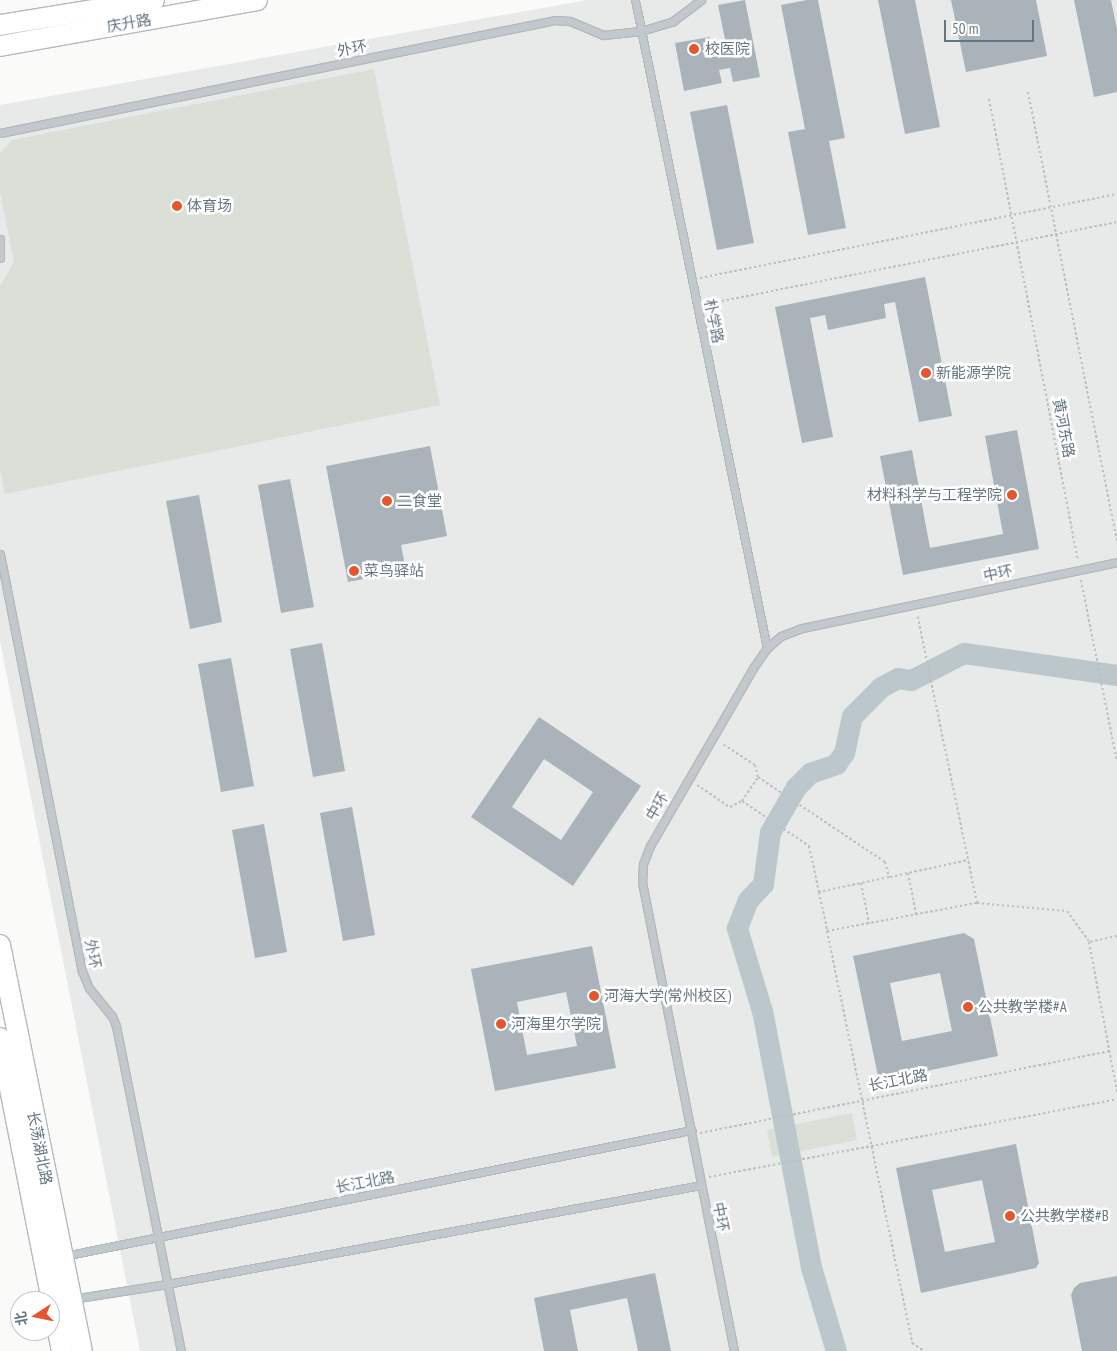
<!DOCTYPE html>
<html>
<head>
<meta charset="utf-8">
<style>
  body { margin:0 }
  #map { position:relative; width:1117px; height:1351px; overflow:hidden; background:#fafaf8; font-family:"PT Sans Narrow","Noto Sans SC",sans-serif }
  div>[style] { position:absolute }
  .built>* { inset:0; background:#e8e9e9 }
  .green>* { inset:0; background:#dadfd7 }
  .river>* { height:21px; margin:-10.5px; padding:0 10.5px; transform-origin:10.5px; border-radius:10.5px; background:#bbc7cb }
  .building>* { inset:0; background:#aab3b9 }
  .path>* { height:2px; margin-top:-1px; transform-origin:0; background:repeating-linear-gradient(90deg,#bbbfc2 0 2.5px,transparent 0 5px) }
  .roads { filter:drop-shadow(1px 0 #b3babf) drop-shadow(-1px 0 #b3babf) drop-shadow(0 1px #b3babf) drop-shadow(0 -1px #b3babf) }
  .service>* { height:7px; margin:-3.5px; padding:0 3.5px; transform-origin:3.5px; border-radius:3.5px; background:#c3c8cc }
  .secondary>* { height:20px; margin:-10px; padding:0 10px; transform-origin:10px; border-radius:10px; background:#fff }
  .dots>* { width:14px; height:14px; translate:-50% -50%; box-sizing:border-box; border:2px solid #fff; border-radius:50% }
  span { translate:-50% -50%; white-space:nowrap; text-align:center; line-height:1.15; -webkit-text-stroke:5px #fff; paint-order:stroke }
  .street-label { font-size:15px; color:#657683 }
  .poi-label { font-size:15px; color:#657683 }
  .left { translate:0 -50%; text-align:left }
  .right { translate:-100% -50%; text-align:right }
  .north { position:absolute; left:10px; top:1291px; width:50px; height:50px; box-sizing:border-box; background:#fff; border:1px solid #c1c8cd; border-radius:50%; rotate:259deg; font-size:14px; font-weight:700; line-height:20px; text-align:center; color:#657683 }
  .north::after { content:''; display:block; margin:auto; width:18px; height:22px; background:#e4572e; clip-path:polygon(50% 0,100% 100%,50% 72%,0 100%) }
  .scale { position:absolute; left:944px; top:20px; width:90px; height:22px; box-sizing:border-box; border:2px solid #657683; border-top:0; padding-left:6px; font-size:15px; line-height:18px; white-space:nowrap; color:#657683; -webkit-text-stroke:4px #fff; paint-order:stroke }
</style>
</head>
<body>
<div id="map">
  <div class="built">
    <i style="clip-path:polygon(587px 0,1117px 0,1117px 1351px,140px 1351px,0 641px,0 105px)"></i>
  </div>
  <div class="green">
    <i style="clip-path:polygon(374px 69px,440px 405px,5px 494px,0 469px,0 286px,14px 262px,0 192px,0 153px,12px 140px)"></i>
    <i style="clip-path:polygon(852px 1113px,857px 1140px,772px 1157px,767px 1130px)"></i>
  </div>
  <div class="river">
    <i style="left:836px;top:1351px;width:88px;rotate:-106.6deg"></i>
    <i style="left:811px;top:1267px;width:261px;rotate:-100.8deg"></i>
    <i style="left:762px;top:1011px;width:87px;rotate:-106.8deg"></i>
    <i style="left:737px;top:928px;width:30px;rotate:-69deg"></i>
    <i style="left:748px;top:900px;width:22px;rotate:-47deg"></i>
    <i style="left:763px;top:884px;width:52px;rotate:-82.3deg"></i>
    <i style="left:770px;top:832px;width:52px;rotate:-60deg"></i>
    <i style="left:796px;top:787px;width:20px;rotate:-45deg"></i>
    <i style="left:810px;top:773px;width:28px;rotate:-19deg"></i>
    <i style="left:836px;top:764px;width:14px;rotate:-54deg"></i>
    <i style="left:844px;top:753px;width:38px;rotate:-78deg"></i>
    <i style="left:852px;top:716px;width:41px;rotate:-45deg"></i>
    <i style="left:881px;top:687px;width:19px;rotate:-28deg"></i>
    <i style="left:898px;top:678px;width:13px;rotate:9deg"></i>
    <i style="left:911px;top:680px;width:59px;rotate:-27deg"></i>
    <i style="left:964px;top:653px;width:155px;rotate:8.2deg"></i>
  </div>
  <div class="building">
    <i style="clip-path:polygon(745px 0,760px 77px,733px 82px,730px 68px,719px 70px,722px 83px,684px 91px,675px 43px,710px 37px,714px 57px,728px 54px,718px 5px)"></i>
    <i style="clip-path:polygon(807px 0,818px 0,845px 138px,829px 141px,846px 228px,808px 235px,788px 132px,805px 129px,781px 5px)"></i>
    <i style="clip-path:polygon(878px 0,915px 0,940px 127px,905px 134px)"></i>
    <i style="clip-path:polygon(951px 0,1036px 0,1047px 56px,966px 72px)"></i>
    <i style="clip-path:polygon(1074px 0,1111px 0,1117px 29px,1117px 92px,1094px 97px)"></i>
    <i style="clip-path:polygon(727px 105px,754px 243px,717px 250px,690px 112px)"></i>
    <i style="clip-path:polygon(925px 277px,952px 416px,919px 422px,895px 302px,884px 304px,886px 318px,828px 330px,825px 315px,810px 318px,833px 437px,802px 443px,775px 307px)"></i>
    <i style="clip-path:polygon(1017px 430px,1039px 549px,903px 575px,880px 456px,912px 450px,930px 548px,1003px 534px,985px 436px)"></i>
    <i style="clip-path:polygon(430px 446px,447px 536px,401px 545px,406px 571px,348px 582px,326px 466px)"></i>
    <i style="clip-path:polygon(290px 479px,314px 607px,281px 613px,258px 485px)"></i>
    <i style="clip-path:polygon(199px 495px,222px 622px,190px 629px,166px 501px)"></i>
    <i style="clip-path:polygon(322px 643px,345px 771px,313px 777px,290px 649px)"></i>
    <i style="clip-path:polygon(231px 658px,254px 786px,221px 792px,198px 664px)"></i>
    <i style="clip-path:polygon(evenodd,539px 717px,641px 786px,573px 886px,471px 817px,539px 717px,544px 759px,593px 792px,561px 840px,512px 807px,544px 759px)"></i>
    <i style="clip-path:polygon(352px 807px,375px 935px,343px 941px,320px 813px)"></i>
    <i style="clip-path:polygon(264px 824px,287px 952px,255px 958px,232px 830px)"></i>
    <i style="clip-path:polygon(evenodd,964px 933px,974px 939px,998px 1056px,879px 1081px,853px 956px,964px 933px,940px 973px,952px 1031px,902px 1041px,890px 983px,940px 973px)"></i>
    <i style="clip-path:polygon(evenodd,592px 946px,616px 1068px,495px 1091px,471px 969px,592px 946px,566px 992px,577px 1046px,527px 1055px,517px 1002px,566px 992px)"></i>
    <i style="clip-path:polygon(evenodd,1016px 1144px,1039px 1263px,1036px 1268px,921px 1293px,896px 1168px,1016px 1144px,982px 1180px,995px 1242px,945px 1252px,932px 1190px,982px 1180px)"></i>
    <i style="clip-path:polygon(655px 1273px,671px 1351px,638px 1351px,627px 1298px,570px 1310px,578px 1351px,544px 1351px,534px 1298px)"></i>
    <i style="clip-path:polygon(1117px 1276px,1117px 1351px,1082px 1351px,1071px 1295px,1074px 1288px,1080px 1283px)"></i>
  </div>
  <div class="path">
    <i style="left:1028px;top:92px;width:457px;rotate:78.8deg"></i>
    <i style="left:989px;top:99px;width:470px;rotate:79.1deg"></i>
    <i style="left:700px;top:278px;width:425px;rotate:-11.4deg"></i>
    <i style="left:707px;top:304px;width:418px;rotate:-11.3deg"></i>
    <i style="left:1081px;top:580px;width:185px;rotate:78.8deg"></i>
    <i style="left:758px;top:777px;width:153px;rotate:33.8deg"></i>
    <i style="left:885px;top:862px;width:16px;rotate:75deg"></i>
    <i style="left:889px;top:877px;width:72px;rotate:167.9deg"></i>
    <i style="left:819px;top:892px;width:40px;rotate:78deg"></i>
    <i style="left:827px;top:931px;width:153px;rotate:-10.6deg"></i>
    <i style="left:977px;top:903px;width:295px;rotate:-101.7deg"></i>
    <i style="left:697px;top:785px;width:40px;rotate:34deg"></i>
    <i style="left:730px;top:807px;width:13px;rotate:-27deg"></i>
    <i style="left:742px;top:801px;width:29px;rotate:-56deg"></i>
    <i style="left:758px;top:777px;width:12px;rotate:-104deg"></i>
    <i style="left:755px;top:765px;width:40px;rotate:-147.1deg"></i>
    <i style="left:742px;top:801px;width:81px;rotate:33.9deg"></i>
    <i style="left:809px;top:846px;width:47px;rotate:77.7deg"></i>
    <i style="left:908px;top:873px;width:42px;rotate:79deg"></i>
    <i style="left:890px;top:877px;width:80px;rotate:-12.3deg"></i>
    <i style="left:861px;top:883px;width:41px;rotate:78.7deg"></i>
    <i style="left:977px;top:903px;width:90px;rotate:5.1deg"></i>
    <i style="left:1067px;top:911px;width:37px;rotate:54deg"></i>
    <i style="left:827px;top:931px;width:421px;rotate:78.3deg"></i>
    <i style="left:912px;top:1343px;width:14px;rotate:34deg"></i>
    <i style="left:1117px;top:936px;width:29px;rotate:168deg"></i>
    <i style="left:1089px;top:942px;width:153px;rotate:79.4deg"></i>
    <i style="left:700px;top:1133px;width:418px;rotate:-11.3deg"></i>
    <i style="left:709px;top:1177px;width:415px;rotate:-10.8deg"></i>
  </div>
  <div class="roads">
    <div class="service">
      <i style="left:635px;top:0;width:661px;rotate:78.49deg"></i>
      <i style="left:0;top:133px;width:566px;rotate:-11.51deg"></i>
      <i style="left:555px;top:20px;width:15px;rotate:4deg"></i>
      <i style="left:570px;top:21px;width:36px;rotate:23deg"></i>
      <i style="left:603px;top:35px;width:38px;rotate:-6deg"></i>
      <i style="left:641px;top:31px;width:34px;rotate:-17deg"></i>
      <i style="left:673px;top:21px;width:35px;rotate:-37deg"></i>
      <i style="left:0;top:239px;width:19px;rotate:90deg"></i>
      <i style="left:0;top:554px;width:425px;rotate:78.9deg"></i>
      <i style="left:82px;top:971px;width:18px;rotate:68deg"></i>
      <i style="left:89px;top:988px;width:36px;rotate:51deg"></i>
      <i style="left:112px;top:1016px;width:11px;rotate:68deg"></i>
      <i style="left:116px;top:1026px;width:331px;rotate:78.7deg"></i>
      <i style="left:64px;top:1256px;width:640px;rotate:-11.36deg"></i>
      <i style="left:72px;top:1299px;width:96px;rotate:-9deg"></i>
      <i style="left:167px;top:1284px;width:543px;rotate:-10.5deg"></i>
      <i style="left:734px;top:1351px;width:477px;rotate:-101.1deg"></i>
      <i style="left:642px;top:883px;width:19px;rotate:-87deg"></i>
      <i style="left:643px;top:864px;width:19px;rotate:-69deg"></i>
      <i style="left:650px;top:846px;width:206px;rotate:-59.9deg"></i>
      <i style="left:753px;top:668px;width:24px;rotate:-55deg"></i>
      <i style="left:767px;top:648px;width:18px;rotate:-41deg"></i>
      <i style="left:781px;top:636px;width:22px;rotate:-21deg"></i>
      <i style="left:802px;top:628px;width:322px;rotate:-11.8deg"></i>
    </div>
    <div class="secondary">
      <i style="left:0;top:25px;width:156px;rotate:-9.2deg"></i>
      <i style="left:0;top:46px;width:261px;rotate:-10.1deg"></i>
      <i style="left:0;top:945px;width:414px;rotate:78.6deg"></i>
      <i style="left:0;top:1038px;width:319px;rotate:78.8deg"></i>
    </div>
  </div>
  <div class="dots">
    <i style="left:694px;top:49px;background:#e4572e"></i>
    <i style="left:177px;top:206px;background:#e4572e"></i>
    <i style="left:926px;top:373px;background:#e4572e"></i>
    <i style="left:1012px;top:495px;background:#e4572e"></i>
    <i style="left:387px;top:501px;background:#e4572e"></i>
    <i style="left:354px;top:571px;background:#e4572e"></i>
    <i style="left:594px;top:996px;background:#e4572e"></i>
    <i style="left:968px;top:1007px;background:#e4572e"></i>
    <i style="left:501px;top:1024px;background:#e4572e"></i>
    <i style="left:1010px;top:1216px;background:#e4572e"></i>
  </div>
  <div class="street-label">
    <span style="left:129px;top:23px;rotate:-10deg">庆升路</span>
    <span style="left:352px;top:48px;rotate:-11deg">外环</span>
    <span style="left:714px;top:321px;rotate:78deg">朴学路</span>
    <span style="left:1064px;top:428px;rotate:79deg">黄河东路</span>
    <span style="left:998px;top:573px;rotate:-12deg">中环</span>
    <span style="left:657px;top:806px;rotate:-60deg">中环</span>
    <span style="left:93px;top:954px;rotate:78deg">外环</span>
    <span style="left:898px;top:1080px;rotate:-11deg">长江北路</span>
    <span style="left:40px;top:1148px;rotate:79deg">长荡湖北路</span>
    <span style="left:365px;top:1182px;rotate:-11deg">长江北路</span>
    <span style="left:721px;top:1217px;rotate:79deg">中环</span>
  </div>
  <div class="poi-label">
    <span class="left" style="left:705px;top:49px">校医院</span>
    <span class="left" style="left:187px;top:206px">体育场</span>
    <span class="left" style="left:936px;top:373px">新能源学院</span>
    <span class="right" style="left:1002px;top:495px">材料科学与工程学院</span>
    <span class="left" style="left:397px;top:501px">二食堂</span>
    <span class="left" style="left:364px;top:571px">菜鸟驿站</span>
    <span class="left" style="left:604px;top:996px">河海大学(常州校区)</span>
    <span class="left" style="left:978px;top:1007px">公共教学楼#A</span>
    <span class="left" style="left:511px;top:1024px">河海里尔学院</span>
    <span class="left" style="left:1020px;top:1216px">公共教学楼#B</span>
  </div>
  <div class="north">北</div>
  <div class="scale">50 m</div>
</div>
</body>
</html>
